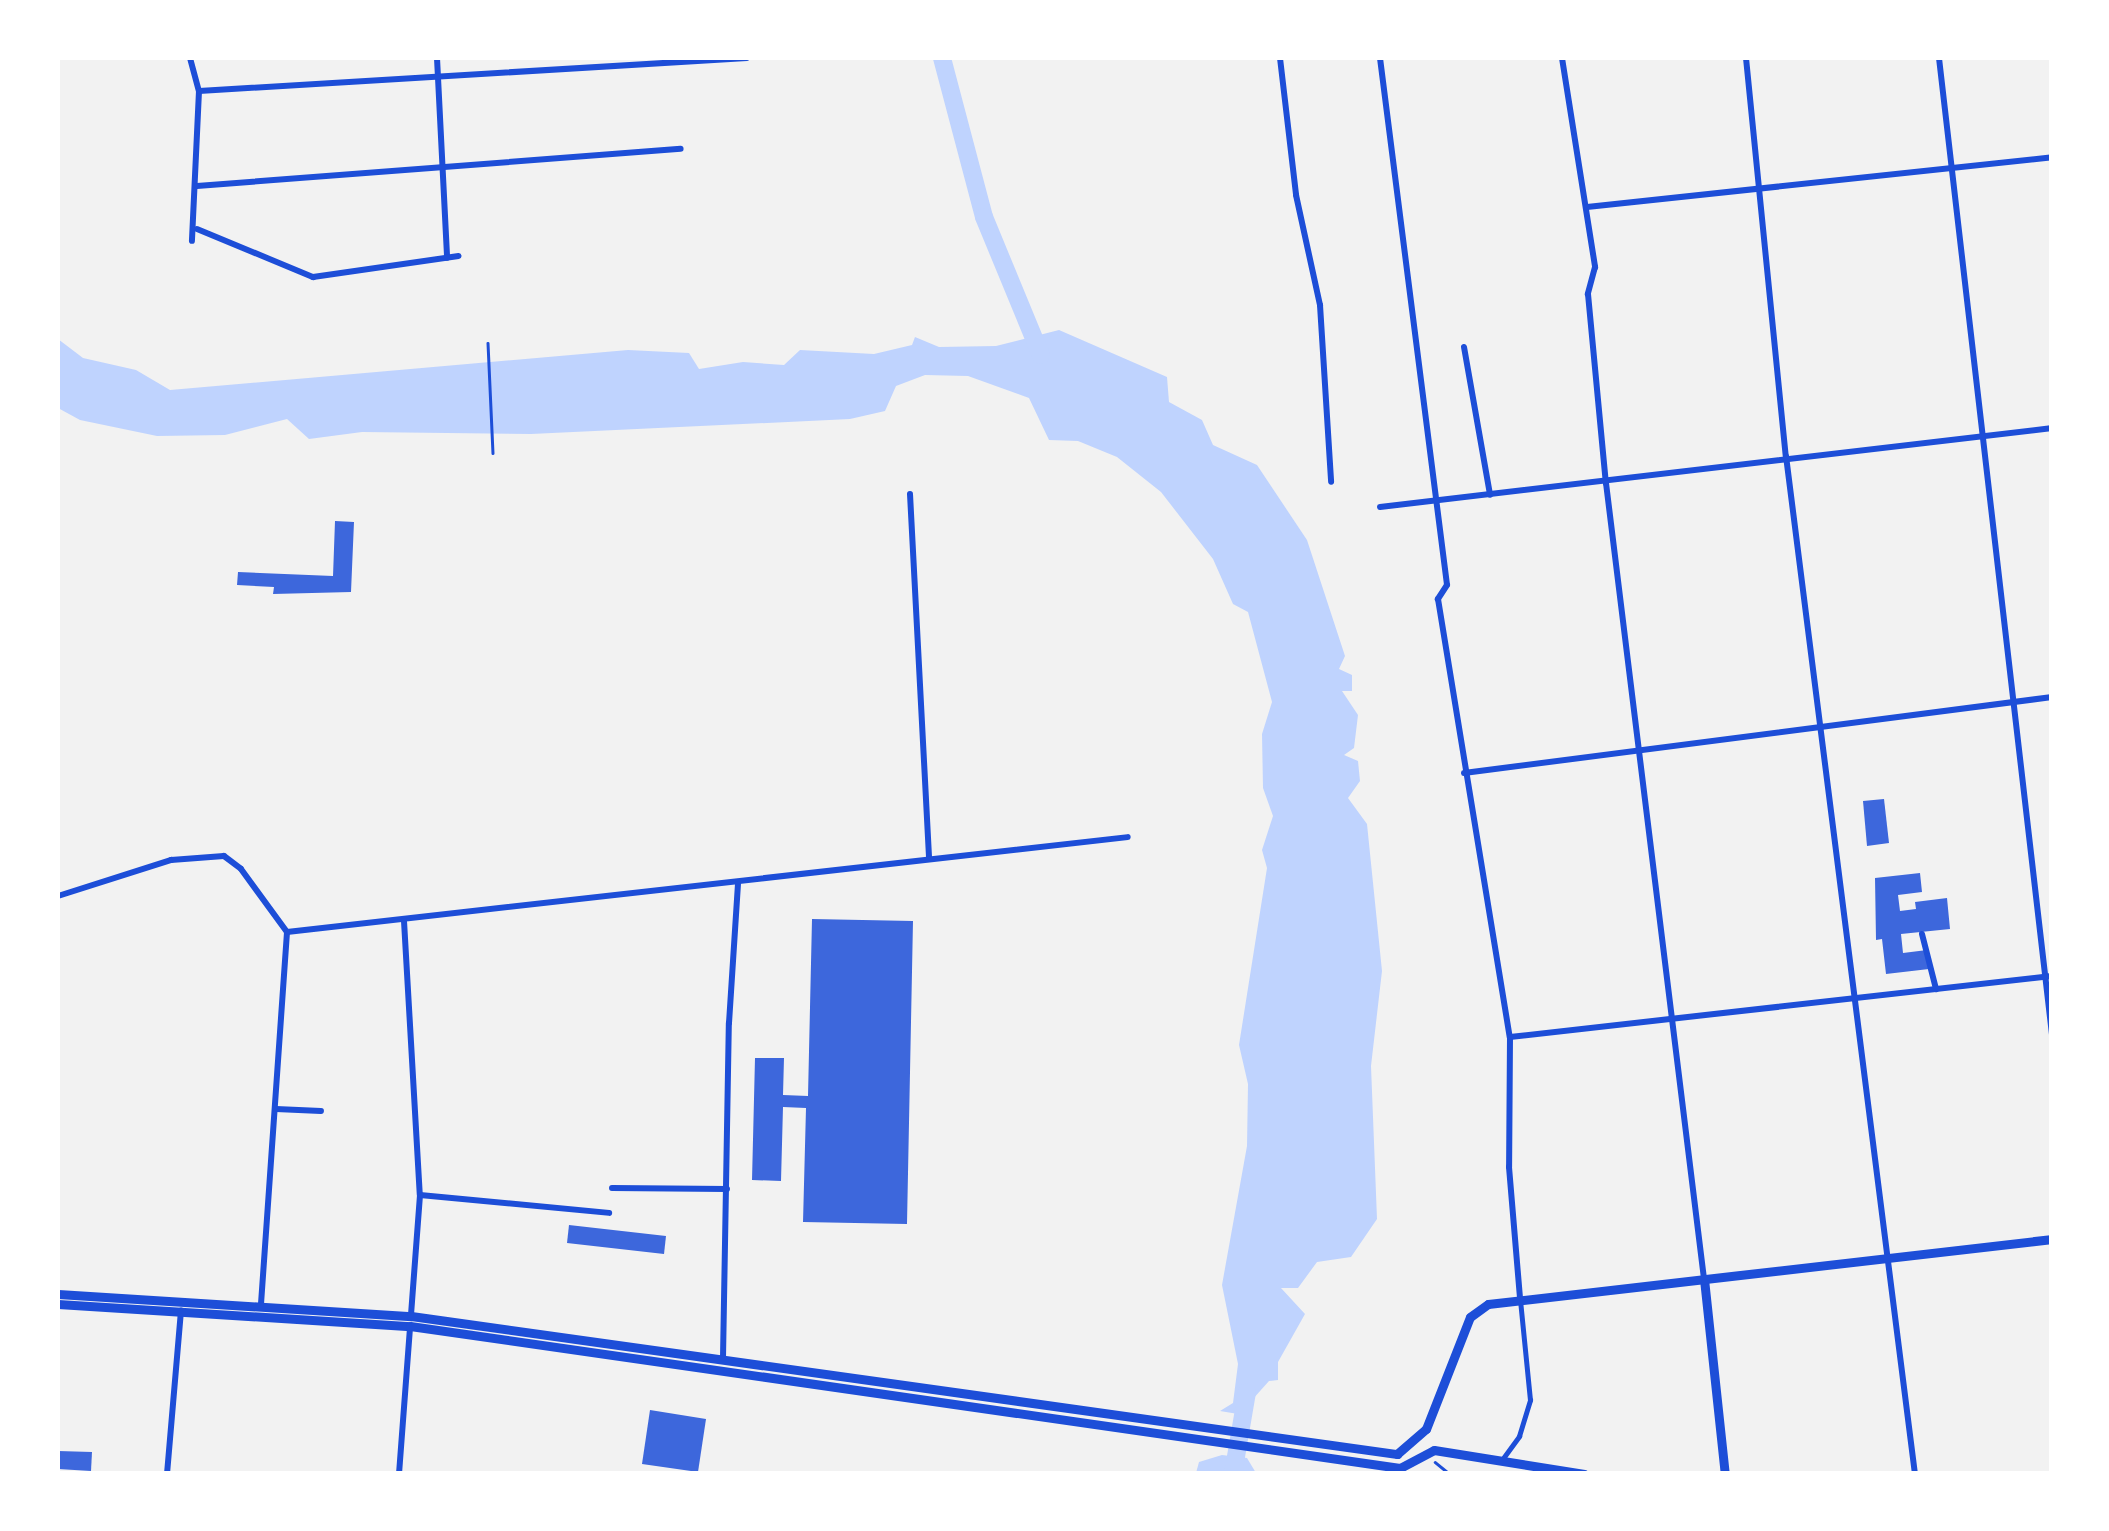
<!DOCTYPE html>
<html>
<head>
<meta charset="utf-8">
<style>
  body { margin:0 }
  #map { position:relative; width:2109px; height:1531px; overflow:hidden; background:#f2f2f2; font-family:Rubik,sans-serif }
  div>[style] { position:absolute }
  .water>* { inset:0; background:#bfd3fe }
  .river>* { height:18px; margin:-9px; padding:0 9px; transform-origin:9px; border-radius:9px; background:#bfd3fe }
  .building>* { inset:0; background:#3d67dc }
  .path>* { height:2.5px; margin:-1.25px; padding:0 1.25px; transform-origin:1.25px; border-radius:1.25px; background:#1d4ed8 }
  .pedestrian>* { height:5px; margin:-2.5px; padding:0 2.5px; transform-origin:2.5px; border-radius:2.5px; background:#1d4ed8 }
  .minor>* { height:6px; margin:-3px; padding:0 3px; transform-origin:3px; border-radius:3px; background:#1d4ed8 }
  .secondary>* { height:9px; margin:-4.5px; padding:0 4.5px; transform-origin:4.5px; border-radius:4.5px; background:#1d4ed8 }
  span { translate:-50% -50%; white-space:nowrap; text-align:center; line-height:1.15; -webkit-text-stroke:8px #fff; paint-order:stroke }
  .frame { position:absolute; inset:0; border:60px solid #fff; pointer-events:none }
</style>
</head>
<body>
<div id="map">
  <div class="water">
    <i style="clip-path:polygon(1059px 330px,1167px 377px,1169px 402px,1202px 420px,1213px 445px,1257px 465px,1307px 540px,1345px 656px,1339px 669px,1352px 675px,1352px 691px,1342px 691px,1358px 715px,1354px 748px,1344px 755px,1358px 761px,1360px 781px,1348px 798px,1367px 824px,1382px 971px,1371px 1066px,1377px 1219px,1351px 1257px,1317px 1262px,1298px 1288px,1281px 1288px,1305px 1314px,1278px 1362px,1278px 1380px,1269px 1381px,1252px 1400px,1250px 1416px,1220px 1411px,1233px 1403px,1238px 1364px,1222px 1285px,1247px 1146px,1248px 1084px,1239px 1045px,1267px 868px,1262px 850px,1273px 816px,1263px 788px,1262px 734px,1272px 702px,1248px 612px,1233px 604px,1213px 559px,1161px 492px,1117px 457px,1078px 441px,1049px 440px,1029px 398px,968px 376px,925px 375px,896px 386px,885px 411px,850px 419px,531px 434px,362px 432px,309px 439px,287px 419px,225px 435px,157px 436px,80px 420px,58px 408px,58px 339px,83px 358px,136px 370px,170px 390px,628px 350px,689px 353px,699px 369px,743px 362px,784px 365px,800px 350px,874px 354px,912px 345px,915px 337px,939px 347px,996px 346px)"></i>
    <i style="clip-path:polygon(1222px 1455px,1247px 1458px,1256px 1473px,1196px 1473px,1199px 1462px)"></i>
  </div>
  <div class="river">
    <i style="left:942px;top:58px;width:164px;rotate:75.2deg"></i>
    <i style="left:984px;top:217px;width:149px;rotate:67.6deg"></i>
    <i style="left:1233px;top:1474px;width:83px;rotate:-80.3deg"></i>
  </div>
  <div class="building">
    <i style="clip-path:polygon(335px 521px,354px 522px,351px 592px,273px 594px,274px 587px,237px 585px,238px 572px,333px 576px)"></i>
    <i style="clip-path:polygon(1884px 799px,1889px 843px,1867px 846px,1863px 801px)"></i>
    <i style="clip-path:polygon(1920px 873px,1922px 892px,1898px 895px,1900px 911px,1916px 909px,1915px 902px,1947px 898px,1950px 929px,1901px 934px,1903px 953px,1927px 950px,1929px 969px,1886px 974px,1882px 939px,1876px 940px,1875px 878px)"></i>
    <i style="clip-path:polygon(812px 919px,913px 921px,907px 1224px,803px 1222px,806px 1108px,783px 1107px,781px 1181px,752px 1180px,755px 1058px,784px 1058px,783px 1095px,808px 1096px)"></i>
    <i style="clip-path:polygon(569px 1225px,666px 1236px,664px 1254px,567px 1243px)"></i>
    <i style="clip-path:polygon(650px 1410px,706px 1419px,698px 1472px,642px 1464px)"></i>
    <i style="clip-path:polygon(58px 1451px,92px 1452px,91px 1471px,58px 1469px)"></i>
  </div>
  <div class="path">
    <i style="left:488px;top:343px;width:110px;rotate:87.4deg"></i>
    <i style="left:1435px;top:1462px;width:19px;rotate:39deg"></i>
  </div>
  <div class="pedestrian">
    <i style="left:1501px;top:1461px;width:31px;rotate:-54deg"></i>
    <i style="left:1519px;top:1436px;width:38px;rotate:-73deg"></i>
    <i style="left:1530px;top:1400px;width:100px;rotate:-95.7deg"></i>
  </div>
  <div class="minor">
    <i style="left:190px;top:58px;width:34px;rotate:75deg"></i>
    <i style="left:199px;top:91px;width:150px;rotate:92.7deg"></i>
    <i style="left:437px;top:58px;width:200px;rotate:87.1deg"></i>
    <i style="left:1280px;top:58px;width:138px;rotate:83.3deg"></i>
    <i style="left:1296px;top:195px;width:113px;rotate:77.7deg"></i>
    <i style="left:1320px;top:305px;width:177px;rotate:86.4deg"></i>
    <i style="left:1380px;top:58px;width:531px;rotate:82.75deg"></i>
    <i style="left:1447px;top:585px;width:17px;rotate:123deg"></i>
    <i style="left:1438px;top:599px;width:444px;rotate:80.7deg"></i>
    <i style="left:1510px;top:1037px;width:130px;rotate:90.4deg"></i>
    <i style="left:1509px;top:1167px;width:130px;rotate:85.2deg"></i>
    <i style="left:1562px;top:58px;width:212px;rotate:81deg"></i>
    <i style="left:1595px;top:267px;width:28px;rotate:105deg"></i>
    <i style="left:1588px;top:294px;width:190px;rotate:84.6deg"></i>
    <i style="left:1606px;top:483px;width:802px;rotate:82.98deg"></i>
    <i style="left:1746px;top:58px;width:400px;rotate:84.3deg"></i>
    <i style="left:1786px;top:456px;width:1026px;rotate:82.78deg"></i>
    <i style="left:1939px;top:58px;width:984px;rotate:83.4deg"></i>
    <i style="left:199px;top:91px;width:549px;rotate:-3.45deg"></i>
    <i style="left:197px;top:186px;width:485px;rotate:-4.4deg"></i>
    <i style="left:1587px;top:207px;width:468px;rotate:-6.1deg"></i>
    <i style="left:197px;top:229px;width:126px;rotate:22.5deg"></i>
    <i style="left:313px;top:277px;width:147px;rotate:-8.2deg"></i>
    <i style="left:1464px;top:347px;width:150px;rotate:80deg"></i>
    <i style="left:910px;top:494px;width:364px;rotate:87deg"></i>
    <i style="left:1380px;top:507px;width:677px;rotate:-6.7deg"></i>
    <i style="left:1464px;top:773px;width:593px;rotate:-7.36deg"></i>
    <i style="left:58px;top:896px;width:119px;rotate:-17.7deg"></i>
    <i style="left:171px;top:860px;width:53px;rotate:-4.3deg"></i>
    <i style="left:224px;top:856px;width:21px;rotate:37deg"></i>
    <i style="left:241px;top:869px;width:78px;rotate:53.9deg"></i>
    <i style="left:287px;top:932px;width:846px;rotate:-6.44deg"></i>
    <i style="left:404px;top:921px;width:274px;rotate:86.7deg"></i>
    <i style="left:420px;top:1195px;width:121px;rotate:94.3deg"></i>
    <i style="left:1922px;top:934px;width:57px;rotate:75.7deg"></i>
    <i style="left:1510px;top:1037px;width:545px;rotate:-6.42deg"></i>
    <i style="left:276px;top:1109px;width:45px;rotate:2.5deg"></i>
    <i style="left:612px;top:1188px;width:115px;rotate:0.5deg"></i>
    <i style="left:420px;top:1195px;width:190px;rotate:5.4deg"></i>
    <i style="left:261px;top:1304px;width:373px;rotate:-86deg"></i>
    <i style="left:723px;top:1358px;width:335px;rotate:-89deg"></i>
    <i style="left:729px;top:1023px;width:139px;rotate:-86.3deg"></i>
    <i style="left:167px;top:1474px;width:164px;rotate:-85.1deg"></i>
    <i style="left:399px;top:1474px;width:148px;rotate:-85.7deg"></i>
  </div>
  <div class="secondary">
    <i style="left:1704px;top:1279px;width:196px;rotate:83.9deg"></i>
    <i style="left:58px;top:1294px;width:354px;rotate:3.6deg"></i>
    <i style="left:411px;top:1316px;width:996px;rotate:7.97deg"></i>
    <i style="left:58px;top:1304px;width:353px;rotate:3.6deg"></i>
    <i style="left:410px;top:1326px;width:1000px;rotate:8.16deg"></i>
    <i style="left:1397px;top:1454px;width:38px;rotate:-41deg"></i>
    <i style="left:1426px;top:1429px;width:120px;rotate:-68.6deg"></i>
    <i style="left:1470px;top:1317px;width:22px;rotate:-36deg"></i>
    <i style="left:1488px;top:1304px;width:568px;rotate:-6.57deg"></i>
    <i style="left:1400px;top:1468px;width:38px;rotate:-28deg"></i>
    <i style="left:1434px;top:1450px;width:152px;rotate:9.1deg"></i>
  </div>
  <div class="frame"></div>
</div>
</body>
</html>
